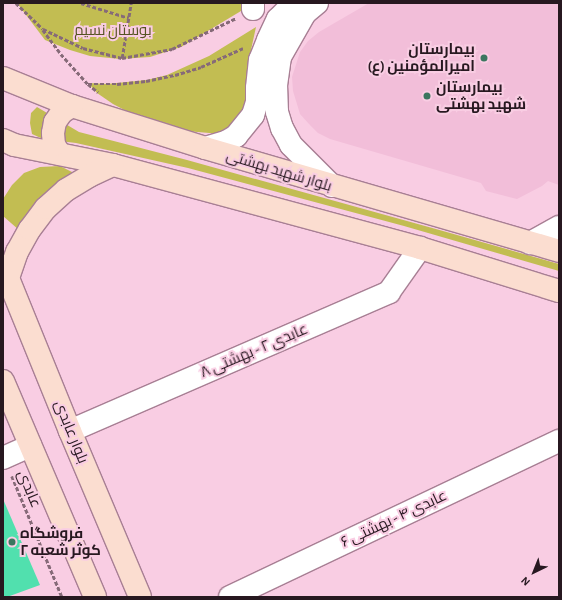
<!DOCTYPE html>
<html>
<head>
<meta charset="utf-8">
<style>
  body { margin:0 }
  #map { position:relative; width:562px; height:600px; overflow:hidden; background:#f9cde3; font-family:"Alegreya Sans",Cairo,sans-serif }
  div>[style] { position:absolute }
  .built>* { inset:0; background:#f2bed9 }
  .green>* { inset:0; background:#c2bd52 }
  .building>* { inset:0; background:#51e0ae }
  .path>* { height:2.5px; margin-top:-1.25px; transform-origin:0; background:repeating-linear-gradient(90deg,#866a78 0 4px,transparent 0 6px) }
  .roads { filter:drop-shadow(1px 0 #a87f94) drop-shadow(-1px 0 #a87f94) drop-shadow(0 1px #a87f94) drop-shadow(0 -1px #a87f94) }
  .minor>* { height:22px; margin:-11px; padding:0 11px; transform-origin:11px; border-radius:11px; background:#fff }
  .major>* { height:22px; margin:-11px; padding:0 11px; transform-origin:11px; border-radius:11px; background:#fbddd0 }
  .dots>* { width:11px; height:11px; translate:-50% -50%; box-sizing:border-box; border:2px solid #f9cde3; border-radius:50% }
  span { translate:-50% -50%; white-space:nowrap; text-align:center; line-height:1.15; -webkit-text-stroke:4px #f9cde3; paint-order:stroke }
  .park-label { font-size:15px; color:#555322 }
  .poi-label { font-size:15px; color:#271820; font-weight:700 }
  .right { translate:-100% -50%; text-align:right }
  .left { translate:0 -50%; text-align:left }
  .street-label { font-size:15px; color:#271820 }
  .frame { position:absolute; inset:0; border:4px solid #271820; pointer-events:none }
  .north { position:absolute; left:514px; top:552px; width:40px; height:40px; -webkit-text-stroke:3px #f9cde3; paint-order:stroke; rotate:223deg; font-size:11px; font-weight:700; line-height:16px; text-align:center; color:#271820 }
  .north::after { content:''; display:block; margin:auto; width:14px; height:18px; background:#271820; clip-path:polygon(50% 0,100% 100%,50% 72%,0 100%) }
</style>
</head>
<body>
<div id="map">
  <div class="built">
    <i style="clip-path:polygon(369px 3px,559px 3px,559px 185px,548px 181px,542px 186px,517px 199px,486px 191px,481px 183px,330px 139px,318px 133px,309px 124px,300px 114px,293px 91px,292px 77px,300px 52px,308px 41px,319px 32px)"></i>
  </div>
  <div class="green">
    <i style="clip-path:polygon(17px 3px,251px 3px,251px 5px,181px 47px,150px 57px,120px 59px,90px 56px,70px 50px,45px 40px)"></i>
    <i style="clip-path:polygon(256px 27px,251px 50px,250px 93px,242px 121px,221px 134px,186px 131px,134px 115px,113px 104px,97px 93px,88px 83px,107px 84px,147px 80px,167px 75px,209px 56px)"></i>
    <i style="clip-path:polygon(37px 107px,79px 132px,187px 160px,443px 231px,559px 264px,559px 271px,404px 226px,188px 168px,76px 143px,43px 139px,32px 134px,30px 123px,31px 113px)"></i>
    <i style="clip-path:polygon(60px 166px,76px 174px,41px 197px,25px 216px,19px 230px,3px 216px,3px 199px,12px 185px,24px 173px,40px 167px)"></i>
  </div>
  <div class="building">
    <i style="clip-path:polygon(3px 499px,40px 585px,7px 597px,3px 597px)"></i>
  </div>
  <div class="path">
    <i style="left:16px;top:3px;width:37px;rotate:44deg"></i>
    <i style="left:43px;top:29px;width:44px;rotate:25.4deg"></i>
    <i style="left:83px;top:48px;width:40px;rotate:14.4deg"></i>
    <i style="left:122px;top:58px;width:51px;rotate:-10.2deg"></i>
    <i style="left:172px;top:49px;width:71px;rotate:-25.8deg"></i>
    <i style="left:81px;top:3px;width:50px;rotate:17.4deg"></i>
    <i style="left:43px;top:30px;width:30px;rotate:53deg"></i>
    <i style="left:61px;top:54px;width:40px;rotate:48deg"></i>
    <i style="left:88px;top:84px;width:13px;rotate:39deg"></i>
    <i style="left:122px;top:58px;width:56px;rotate:-80.7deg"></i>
    <i style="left:88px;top:84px;width:29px"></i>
    <i style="left:117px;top:84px;width:29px;rotate:-6deg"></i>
    <i style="left:146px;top:81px;width:30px;rotate:-12deg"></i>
    <i style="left:175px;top:75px;width:27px;rotate:-17deg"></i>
    <i style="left:201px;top:67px;width:46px;rotate:-24.3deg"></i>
    <i style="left:12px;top:476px;width:131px;rotate:67.5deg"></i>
  </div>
  <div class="roads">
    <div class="minor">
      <i style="left:317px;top:3px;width:16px;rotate:140deg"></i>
      <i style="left:305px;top:13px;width:51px;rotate:119.6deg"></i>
      <i style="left:280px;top:57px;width:27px;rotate:98deg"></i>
      <i style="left:276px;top:84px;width:28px;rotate:88deg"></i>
      <i style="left:277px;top:112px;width:17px;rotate:73deg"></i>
      <i style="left:282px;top:128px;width:19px;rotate:62deg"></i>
      <i style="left:291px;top:145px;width:58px;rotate:45deg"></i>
      <i style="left:253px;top:9px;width:6px;rotate:-90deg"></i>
      <i style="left:205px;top:148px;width:22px;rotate:-16deg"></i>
      <i style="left:226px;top:142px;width:12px;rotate:-31deg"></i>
      <i style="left:236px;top:136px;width:27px;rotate:-51deg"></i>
      <i style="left:253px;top:115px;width:14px;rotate:-73deg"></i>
      <i style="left:257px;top:102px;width:14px;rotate:-90deg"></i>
      <i style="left:257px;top:88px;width:28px;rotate:-84deg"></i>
      <i style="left:260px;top:60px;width:22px;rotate:-68deg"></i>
      <i style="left:268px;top:40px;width:23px;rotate:-65deg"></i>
      <i style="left:278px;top:19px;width:23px;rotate:-45deg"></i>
      <i style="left:530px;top:243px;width:33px;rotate:-29deg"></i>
      <i style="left:70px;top:431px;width:348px;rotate:-23.5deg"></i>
      <i style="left:389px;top:292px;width:54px;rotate:-54.8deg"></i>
      <i style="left:3px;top:458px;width:30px;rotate:-24deg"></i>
      <i style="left:230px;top:597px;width:364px;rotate:-25.4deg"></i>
    </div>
    <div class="major">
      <i style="left:3px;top:78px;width:74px;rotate:22.1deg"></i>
      <i style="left:72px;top:106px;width:139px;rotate:17.5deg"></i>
      <i style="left:205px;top:148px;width:369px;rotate:16.2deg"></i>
      <i style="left:3px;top:140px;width:12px;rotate:24deg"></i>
      <i style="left:14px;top:145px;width:101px;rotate:11.4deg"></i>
      <i style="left:113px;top:165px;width:318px;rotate:15.1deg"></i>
      <i style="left:420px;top:248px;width:145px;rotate:17.2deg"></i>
      <i style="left:60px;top:154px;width:11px;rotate:-124deg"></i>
      <i style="left:54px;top:145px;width:12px;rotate:-95deg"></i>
      <i style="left:53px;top:133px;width:11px;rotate:-80deg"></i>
      <i style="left:55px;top:122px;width:12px;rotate:-55deg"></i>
      <i style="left:62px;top:112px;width:12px;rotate:-31deg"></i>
      <i style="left:3px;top:266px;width:178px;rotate:67.9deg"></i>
      <i style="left:70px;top:431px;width:180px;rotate:67.1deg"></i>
      <i style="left:8px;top:278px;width:28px;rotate:-71deg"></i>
      <i style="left:17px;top:252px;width:26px;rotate:-61deg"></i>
      <i style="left:30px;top:229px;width:26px;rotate:-53deg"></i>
      <i style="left:46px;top:208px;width:27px;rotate:-42deg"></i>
      <i style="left:66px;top:190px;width:27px;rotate:-31deg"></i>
      <i style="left:89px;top:176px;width:26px;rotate:-25deg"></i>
      <i style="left:3px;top:381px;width:235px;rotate:66.9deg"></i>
    </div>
  </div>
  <div class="dots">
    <i style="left:484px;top:58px;background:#3b765f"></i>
    <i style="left:427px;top:96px;background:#3b765f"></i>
    <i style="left:12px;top:542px;background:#3b765f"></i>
  </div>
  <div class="park-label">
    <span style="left:113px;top:31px">بوستان نسیم</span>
  </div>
  <div class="poi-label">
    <span class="right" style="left:475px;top:58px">بیمارستان<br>امیرالمؤمنین (ع)</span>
    <span class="left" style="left:436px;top:96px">بیمارستان<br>شهید بهشتی</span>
    <span class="left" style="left:20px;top:542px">فروشگاه<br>کوثر شعبه ۲</span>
  </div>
  <div class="street-label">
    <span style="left:279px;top:171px;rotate:17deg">بلوار شهید بهشتی</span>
    <span style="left:254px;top:351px;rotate:-23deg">عابدی ۲ - بهشتی ۸</span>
    <span style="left:71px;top:432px;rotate:68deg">بلوار عابدی</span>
    <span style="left:29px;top:489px;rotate:67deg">عابدی</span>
    <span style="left:394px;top:519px;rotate:-25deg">عابدی ۴ - بهشتی ۶</span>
  </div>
  <div class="frame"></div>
  <div class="north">N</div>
</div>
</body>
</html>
